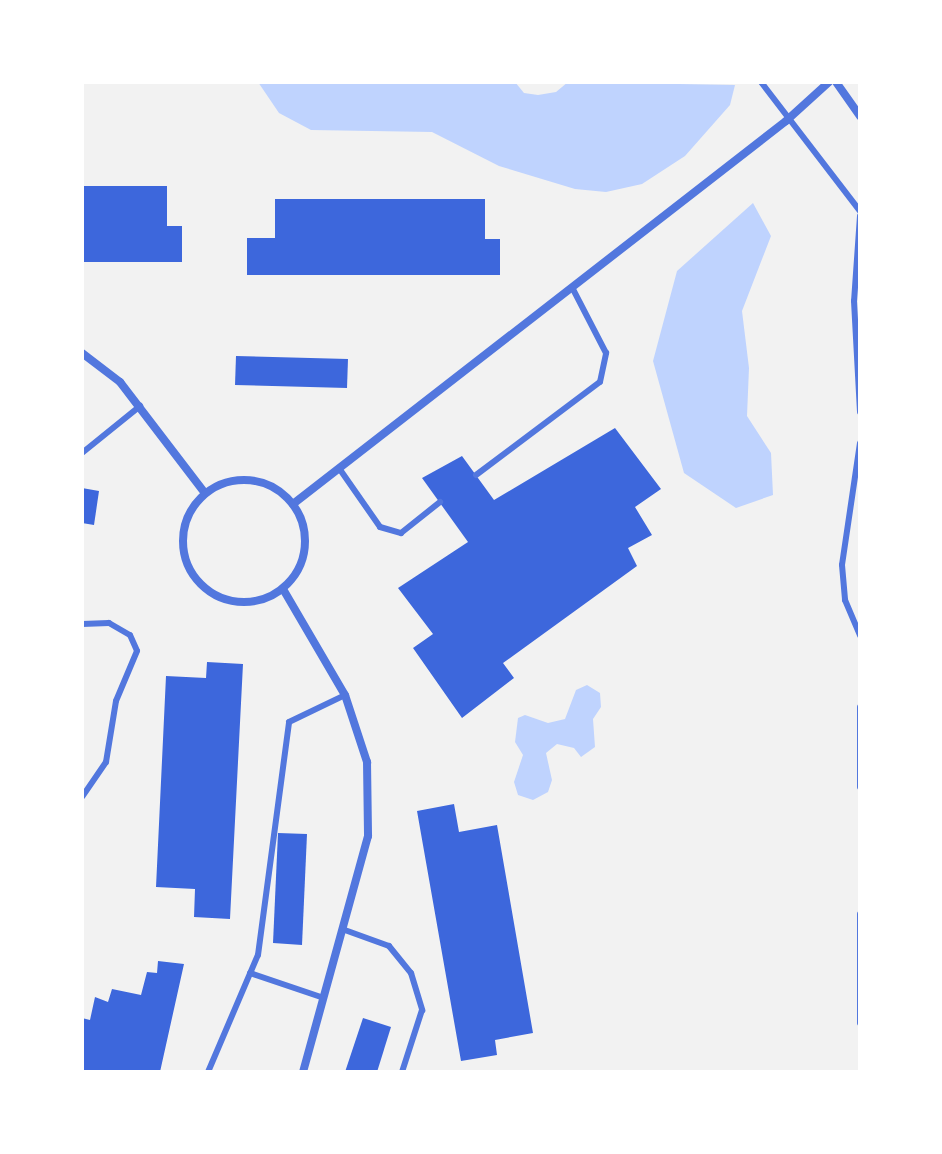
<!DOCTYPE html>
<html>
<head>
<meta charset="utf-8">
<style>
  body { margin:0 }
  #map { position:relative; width:942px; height:1154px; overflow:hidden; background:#f2f2f2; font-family:Lora,serif }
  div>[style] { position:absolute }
  .water>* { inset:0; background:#bfd3fe }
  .building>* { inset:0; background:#3d67dc }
  .service>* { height:6px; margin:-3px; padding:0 3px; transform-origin:3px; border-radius:3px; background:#5277de }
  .minor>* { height:8px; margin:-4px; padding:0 4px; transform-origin:4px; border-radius:4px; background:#5277de }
  .minor>.ring { margin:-4px; padding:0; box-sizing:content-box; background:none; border:8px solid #5277de; border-radius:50% }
  span { translate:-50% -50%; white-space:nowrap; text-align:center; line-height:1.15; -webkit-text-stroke:6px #fff; paint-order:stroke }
  .frame { position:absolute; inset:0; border:84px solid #fff; pointer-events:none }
</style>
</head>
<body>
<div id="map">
  <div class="water">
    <i style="clip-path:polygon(258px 82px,515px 82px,524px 93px,538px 95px,556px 92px,568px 82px,735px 85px,730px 105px,685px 156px,642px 184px,606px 192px,575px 189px,499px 166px,432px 132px,311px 130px,279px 113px)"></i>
    <i style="clip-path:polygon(753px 203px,771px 236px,742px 311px,749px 368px,747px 416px,771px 453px,773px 495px,736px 508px,684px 473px,653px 361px,677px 271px)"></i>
    <i style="clip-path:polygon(587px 685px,600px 693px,601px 707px,593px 719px,595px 747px,581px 757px,574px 748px,557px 744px,546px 753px,552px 780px,548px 792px,533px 800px,518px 795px,514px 782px,523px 755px,515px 742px,518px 718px,525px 715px,548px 723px,565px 719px,576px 690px)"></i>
  </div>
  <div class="building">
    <i style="clip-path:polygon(82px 186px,167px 186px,167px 226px,182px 226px,182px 262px,82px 262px)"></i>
    <i style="clip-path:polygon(275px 199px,485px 199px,485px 239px,500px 239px,500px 275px,247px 275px,247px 238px,275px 238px)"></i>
    <i style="clip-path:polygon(236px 356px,348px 359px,347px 388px,235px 385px)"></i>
    <i style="clip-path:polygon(615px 428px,661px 489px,635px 507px,652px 535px,628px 548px,637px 566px,503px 663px,514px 678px,462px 718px,413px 648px,433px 634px,398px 588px,468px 542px,422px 478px,462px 456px,494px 500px)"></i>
    <i style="clip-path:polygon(82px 488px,99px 491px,94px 525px,82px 523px)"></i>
    <i style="clip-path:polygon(207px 662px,243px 664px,230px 919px,194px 917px,195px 889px,156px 887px,166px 676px,206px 678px)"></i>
    <i style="clip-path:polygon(454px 804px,459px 832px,497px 825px,533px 1033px,495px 1040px,497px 1055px,461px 1061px,417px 811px)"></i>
    <i style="clip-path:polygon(278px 833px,307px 834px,302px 945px,273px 943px)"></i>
    <i style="clip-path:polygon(158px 961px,184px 964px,160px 1072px,82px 1072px,82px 1018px,90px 1020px,95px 997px,108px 1002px,112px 989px,141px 995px,147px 972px,157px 973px)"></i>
    <i style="clip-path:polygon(363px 1018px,391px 1027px,377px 1072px,345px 1072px)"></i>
  </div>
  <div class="service">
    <i style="left:761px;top:82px;width:163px;rotate:52.5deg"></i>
    <i style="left:860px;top:216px;width:85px;rotate:94deg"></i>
    <i style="left:854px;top:301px;width:111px;rotate:86.9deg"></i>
    <i style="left:860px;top:443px;width:123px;rotate:98.4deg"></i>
    <i style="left:842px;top:565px;width:35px;rotate:85deg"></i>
    <i style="left:845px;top:600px;width:39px;rotate:67deg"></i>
    <i style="left:82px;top:453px;width:75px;rotate:-39deg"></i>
    <i style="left:341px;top:471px;width:68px;rotate:55.1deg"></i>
    <i style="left:380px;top:527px;width:22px;rotate:16deg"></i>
    <i style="left:401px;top:533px;width:50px;rotate:-38.5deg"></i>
    <i style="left:476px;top:475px;width:155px;rotate:-36.9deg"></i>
    <i style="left:600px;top:382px;width:30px;rotate:-78deg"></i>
    <i style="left:606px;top:353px;width:72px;rotate:-117.3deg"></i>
    <i style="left:82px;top:624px;width:27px;rotate:-2deg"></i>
    <i style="left:109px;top:623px;width:24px;rotate:30deg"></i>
    <i style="left:130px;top:635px;width:17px;rotate:66deg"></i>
    <i style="left:137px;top:651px;width:54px;rotate:112.8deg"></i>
    <i style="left:116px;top:701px;width:62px;rotate:99.3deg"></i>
    <i style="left:106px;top:762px;width:42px;rotate:124.4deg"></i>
    <i style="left:860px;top:707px;width:80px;rotate:90deg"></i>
    <i style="left:860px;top:914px;width:109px;rotate:90deg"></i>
    <i style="left:342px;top:929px;width:50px;rotate:19.9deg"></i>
    <i style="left:389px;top:946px;width:35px;rotate:51deg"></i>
    <i style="left:411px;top:973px;width:39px;rotate:73deg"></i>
    <i style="left:422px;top:1010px;width:65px;rotate:107.9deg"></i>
    <i style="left:250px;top:973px;width:78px;rotate:18.7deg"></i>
    <i style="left:208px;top:1072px;width:127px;rotate:-66.9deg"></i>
    <i style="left:258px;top:955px;width:235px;rotate:-82.4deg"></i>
    <i style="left:289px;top:722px;width:62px;rotate:-25.7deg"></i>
  </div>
  <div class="minor">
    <i style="left:836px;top:82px;width:42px;rotate:54.8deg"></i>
    <i style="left:82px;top:353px;width:48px;rotate:37.3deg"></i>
    <i style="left:120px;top:382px;width:140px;rotate:52.6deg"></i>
    <i class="ring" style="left:183px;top:480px;width:114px;height:114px"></i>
    <i style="left:293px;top:504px;width:624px;rotate:-37.84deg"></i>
    <i style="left:786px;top:121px;width:58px;rotate:-42.2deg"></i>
    <i style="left:283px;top:589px;width:123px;rotate:59.7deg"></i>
    <i style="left:345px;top:695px;width:71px;rotate:71.8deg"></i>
    <i style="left:367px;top:762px;width:74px;rotate:89.2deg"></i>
    <i style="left:368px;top:836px;width:245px;rotate:105.4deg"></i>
  </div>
  <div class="frame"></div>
</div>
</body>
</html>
